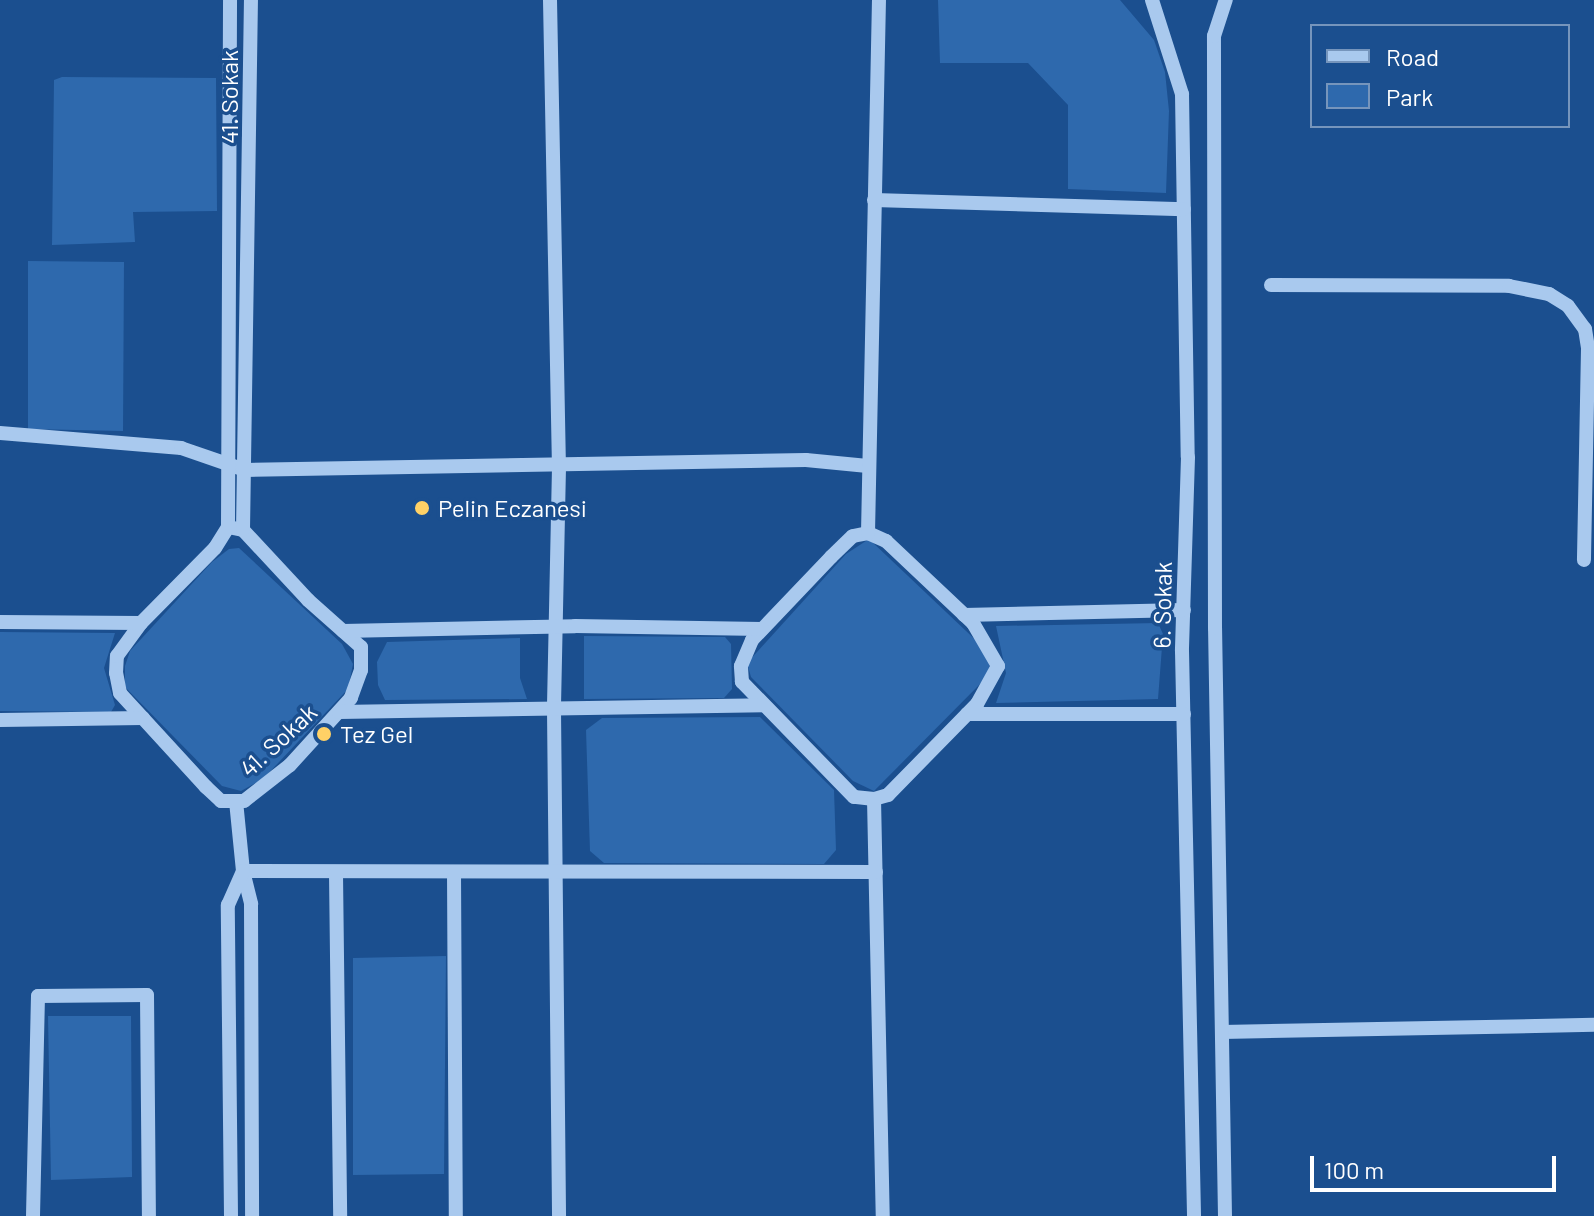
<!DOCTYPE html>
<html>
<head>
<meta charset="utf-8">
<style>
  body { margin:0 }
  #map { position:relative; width:1594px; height:1216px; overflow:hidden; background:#1b4f8f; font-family:Barlow,sans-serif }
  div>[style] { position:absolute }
  .green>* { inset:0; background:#2e69ad }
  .minor>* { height:14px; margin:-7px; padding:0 7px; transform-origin:7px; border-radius:7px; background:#a9c9ee }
  .dots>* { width:22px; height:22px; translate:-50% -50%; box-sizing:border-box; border:4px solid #1b4f8f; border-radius:50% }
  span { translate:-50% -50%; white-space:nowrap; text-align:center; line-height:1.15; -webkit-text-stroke:7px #1b4f8f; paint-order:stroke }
  .street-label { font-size:24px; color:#fff }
  .poi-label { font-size:24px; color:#fff }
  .left { translate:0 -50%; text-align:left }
  .legend { position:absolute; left:1310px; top:24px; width:260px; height:104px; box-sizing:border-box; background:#1b4f8f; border:2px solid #7695bc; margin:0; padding:10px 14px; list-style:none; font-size:24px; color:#fff }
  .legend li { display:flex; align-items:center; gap:16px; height:40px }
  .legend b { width:40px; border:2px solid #7695bc }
  .scale { position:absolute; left:1310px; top:1156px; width:246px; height:36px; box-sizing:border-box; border:4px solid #fff; border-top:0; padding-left:10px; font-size:24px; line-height:28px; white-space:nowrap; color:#fff; -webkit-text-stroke:6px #1b4f8f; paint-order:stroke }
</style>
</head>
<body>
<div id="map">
  <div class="green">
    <i style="clip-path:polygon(938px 0,1120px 0,1154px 40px,1165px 72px,1169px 111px,1166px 193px,1068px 189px,1068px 105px,1028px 63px,940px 63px)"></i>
    <i style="clip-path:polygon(62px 77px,216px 78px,217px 211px,133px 212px,135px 242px,52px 245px,54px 80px)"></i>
    <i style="clip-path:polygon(28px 261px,124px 262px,123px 431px,28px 429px)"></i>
    <i style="clip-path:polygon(869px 539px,984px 648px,991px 661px,986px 678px,874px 791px,853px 781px,751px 677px,747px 663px,846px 554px)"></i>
    <i style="clip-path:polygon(239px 548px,342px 644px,353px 664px,348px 689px,263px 779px,241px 791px,222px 786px,125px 687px,125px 666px,130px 651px,212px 562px,229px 549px)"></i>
    <i style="clip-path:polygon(1158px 623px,1163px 634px,1158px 699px,996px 703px,1006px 673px,996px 626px)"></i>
    <i style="clip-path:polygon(0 632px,115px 633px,104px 668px,115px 705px,111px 712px,0 711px)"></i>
    <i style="clip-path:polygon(584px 636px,725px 637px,731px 644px,732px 689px,724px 698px,584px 699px)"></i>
    <i style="clip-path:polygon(520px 638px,520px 678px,527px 699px,385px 700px,378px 685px,377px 662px,387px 642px)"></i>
    <i style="clip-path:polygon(760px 717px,834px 790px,836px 850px,824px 864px,604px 863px,590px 851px,586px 730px,602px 718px)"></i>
    <i style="clip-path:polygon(446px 956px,444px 1174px,353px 1175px,353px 958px)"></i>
    <i style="clip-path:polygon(48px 1016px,131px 1016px,132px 1177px,51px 1180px)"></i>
  </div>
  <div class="minor">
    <i style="left:550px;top:0;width:467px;rotate:88.9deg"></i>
    <i style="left:559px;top:467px;width:243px;rotate:91.2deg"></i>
    <i style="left:554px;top:710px;width:506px;rotate:89.43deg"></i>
    <i style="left:1152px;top:0;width:99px;rotate:72.3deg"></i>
    <i style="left:1182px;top:94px;width:363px;rotate:89.1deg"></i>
    <i style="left:1188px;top:457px;width:194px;rotate:91.8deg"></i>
    <i style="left:1182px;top:651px;width:565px;rotate:88.78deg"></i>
    <i style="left:874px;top:200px;width:310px;rotate:1.7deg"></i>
    <i style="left:1271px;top:285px;width:238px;rotate:0.2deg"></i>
    <i style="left:1509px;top:286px;width:41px;rotate:11.3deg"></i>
    <i style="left:1549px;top:294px;width:22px;rotate:32deg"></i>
    <i style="left:1568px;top:306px;width:29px;rotate:54deg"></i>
    <i style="left:1585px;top:329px;width:20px;rotate:81deg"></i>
    <i style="left:1588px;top:349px;width:211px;rotate:91.1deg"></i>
    <i style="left:0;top:433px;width:182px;rotate:4.7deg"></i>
    <i style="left:181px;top:448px;width:68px;rotate:19deg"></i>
    <i style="left:245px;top:470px;width:561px;rotate:-1.02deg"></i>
    <i style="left:806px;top:460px;width:62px;rotate:5.5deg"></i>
    <i style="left:228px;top:527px;width:15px;rotate:11deg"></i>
    <i style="left:243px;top:530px;width:96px;rotate:47.1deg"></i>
    <i style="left:308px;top:600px;width:71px;rotate:41.6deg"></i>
    <i style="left:361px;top:647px;width:23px;rotate:90deg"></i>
    <i style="left:361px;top:670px;width:30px;rotate:110deg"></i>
    <i style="left:351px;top:698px;width:91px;rotate:132.3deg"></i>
    <i style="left:290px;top:765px;width:58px;rotate:142deg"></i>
    <i style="left:244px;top:801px;width:23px;rotate:180deg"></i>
    <i style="left:221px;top:801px;width:21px;rotate:-137deg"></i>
    <i style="left:206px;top:787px;width:127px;rotate:-132.5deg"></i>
    <i style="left:120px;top:693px;width:20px;rotate:-101deg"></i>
    <i style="left:116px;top:673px;width:17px;rotate:-87deg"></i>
    <i style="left:117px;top:656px;width:41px;rotate:-54deg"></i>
    <i style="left:141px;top:623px;width:105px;rotate:-45.4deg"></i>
    <i style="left:215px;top:548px;width:25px;rotate:-58deg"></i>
    <i style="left:228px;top:527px;width:527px;rotate:-89.78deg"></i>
    <i style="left:243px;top:530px;width:530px;rotate:-89.14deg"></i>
    <i style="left:868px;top:533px;width:20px;rotate:24deg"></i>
    <i style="left:886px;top:541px;width:120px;rotate:43.3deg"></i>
    <i style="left:973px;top:623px;width:50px;rotate:59.8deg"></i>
    <i style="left:998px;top:666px;width:43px;rotate:118.9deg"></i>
    <i style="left:977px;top:704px;width:127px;rotate:134.4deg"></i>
    <i style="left:888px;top:795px;width:15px;rotate:164deg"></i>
    <i style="left:874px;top:799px;width:20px;rotate:-174deg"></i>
    <i style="left:854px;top:797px;width:161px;rotate:-134.2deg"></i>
    <i style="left:742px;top:682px;width:16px;rotate:-94deg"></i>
    <i style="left:741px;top:666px;width:28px;rotate:-67deg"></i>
    <i style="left:752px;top:640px;width:115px;rotate:-46.4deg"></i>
    <i style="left:831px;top:557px;width:30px;rotate:-44deg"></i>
    <i style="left:853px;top:536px;width:15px;rotate:-11deg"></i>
    <i style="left:868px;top:533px;width:533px;rotate:-88.82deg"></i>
    <i style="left:964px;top:615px;width:220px;rotate:-1.3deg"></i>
    <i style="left:0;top:622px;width:141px;rotate:0.4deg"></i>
    <i style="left:343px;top:631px;width:232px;rotate:-1.2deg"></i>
    <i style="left:575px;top:626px;width:187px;rotate:0.9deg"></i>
    <i style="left:339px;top:712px;width:425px;rotate:-0.9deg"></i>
    <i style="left:967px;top:714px;width:217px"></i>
    <i style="left:0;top:720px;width:143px;rotate:-0.8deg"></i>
    <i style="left:874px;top:799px;width:417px;rotate:88.8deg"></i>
    <i style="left:236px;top:801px;width:70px;rotate:84.3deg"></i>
    <i style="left:243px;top:871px;width:633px;rotate:0.09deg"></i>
    <i style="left:243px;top:871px;width:34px;rotate:76deg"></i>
    <i style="left:251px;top:904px;width:312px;rotate:89.8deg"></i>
    <i style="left:454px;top:872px;width:344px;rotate:89.7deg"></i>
    <i style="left:336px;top:874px;width:342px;rotate:89.3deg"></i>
    <i style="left:1222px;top:1032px;width:372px;rotate:-1.1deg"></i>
    <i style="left:33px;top:1216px;width:220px;rotate:-88.7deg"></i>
    <i style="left:38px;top:996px;width:109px;rotate:-0.5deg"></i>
    <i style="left:147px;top:995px;width:221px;rotate:89.5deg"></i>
    <i style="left:231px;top:1216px;width:311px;rotate:-90.6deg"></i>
    <i style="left:228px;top:905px;width:37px;rotate:-66deg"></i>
    <i style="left:1225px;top:1216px;width:588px;rotate:-90.97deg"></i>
    <i style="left:1215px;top:628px;width:592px;rotate:-90.1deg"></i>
    <i style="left:1214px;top:36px;width:38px;rotate:-72deg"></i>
  </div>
  <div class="dots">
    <i style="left:422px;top:508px;background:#ffd166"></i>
    <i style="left:324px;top:734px;background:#ffd166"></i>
  </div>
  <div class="street-label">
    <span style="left:229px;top:97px;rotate:-90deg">41. Sokak</span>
    <span style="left:1162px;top:605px;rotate:-89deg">6. Sokak</span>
    <span style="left:278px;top:740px;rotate:-43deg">41. Sokak</span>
  </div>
  <div class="poi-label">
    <span class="left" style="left:438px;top:508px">Pelin Eczanesi</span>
    <span class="left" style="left:340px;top:734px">Tez Gel</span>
  </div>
  <ul class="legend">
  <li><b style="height:10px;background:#a9c9ee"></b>Road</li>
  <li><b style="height:22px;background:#2e69ad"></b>Park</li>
  </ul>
  <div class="scale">100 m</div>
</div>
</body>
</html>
